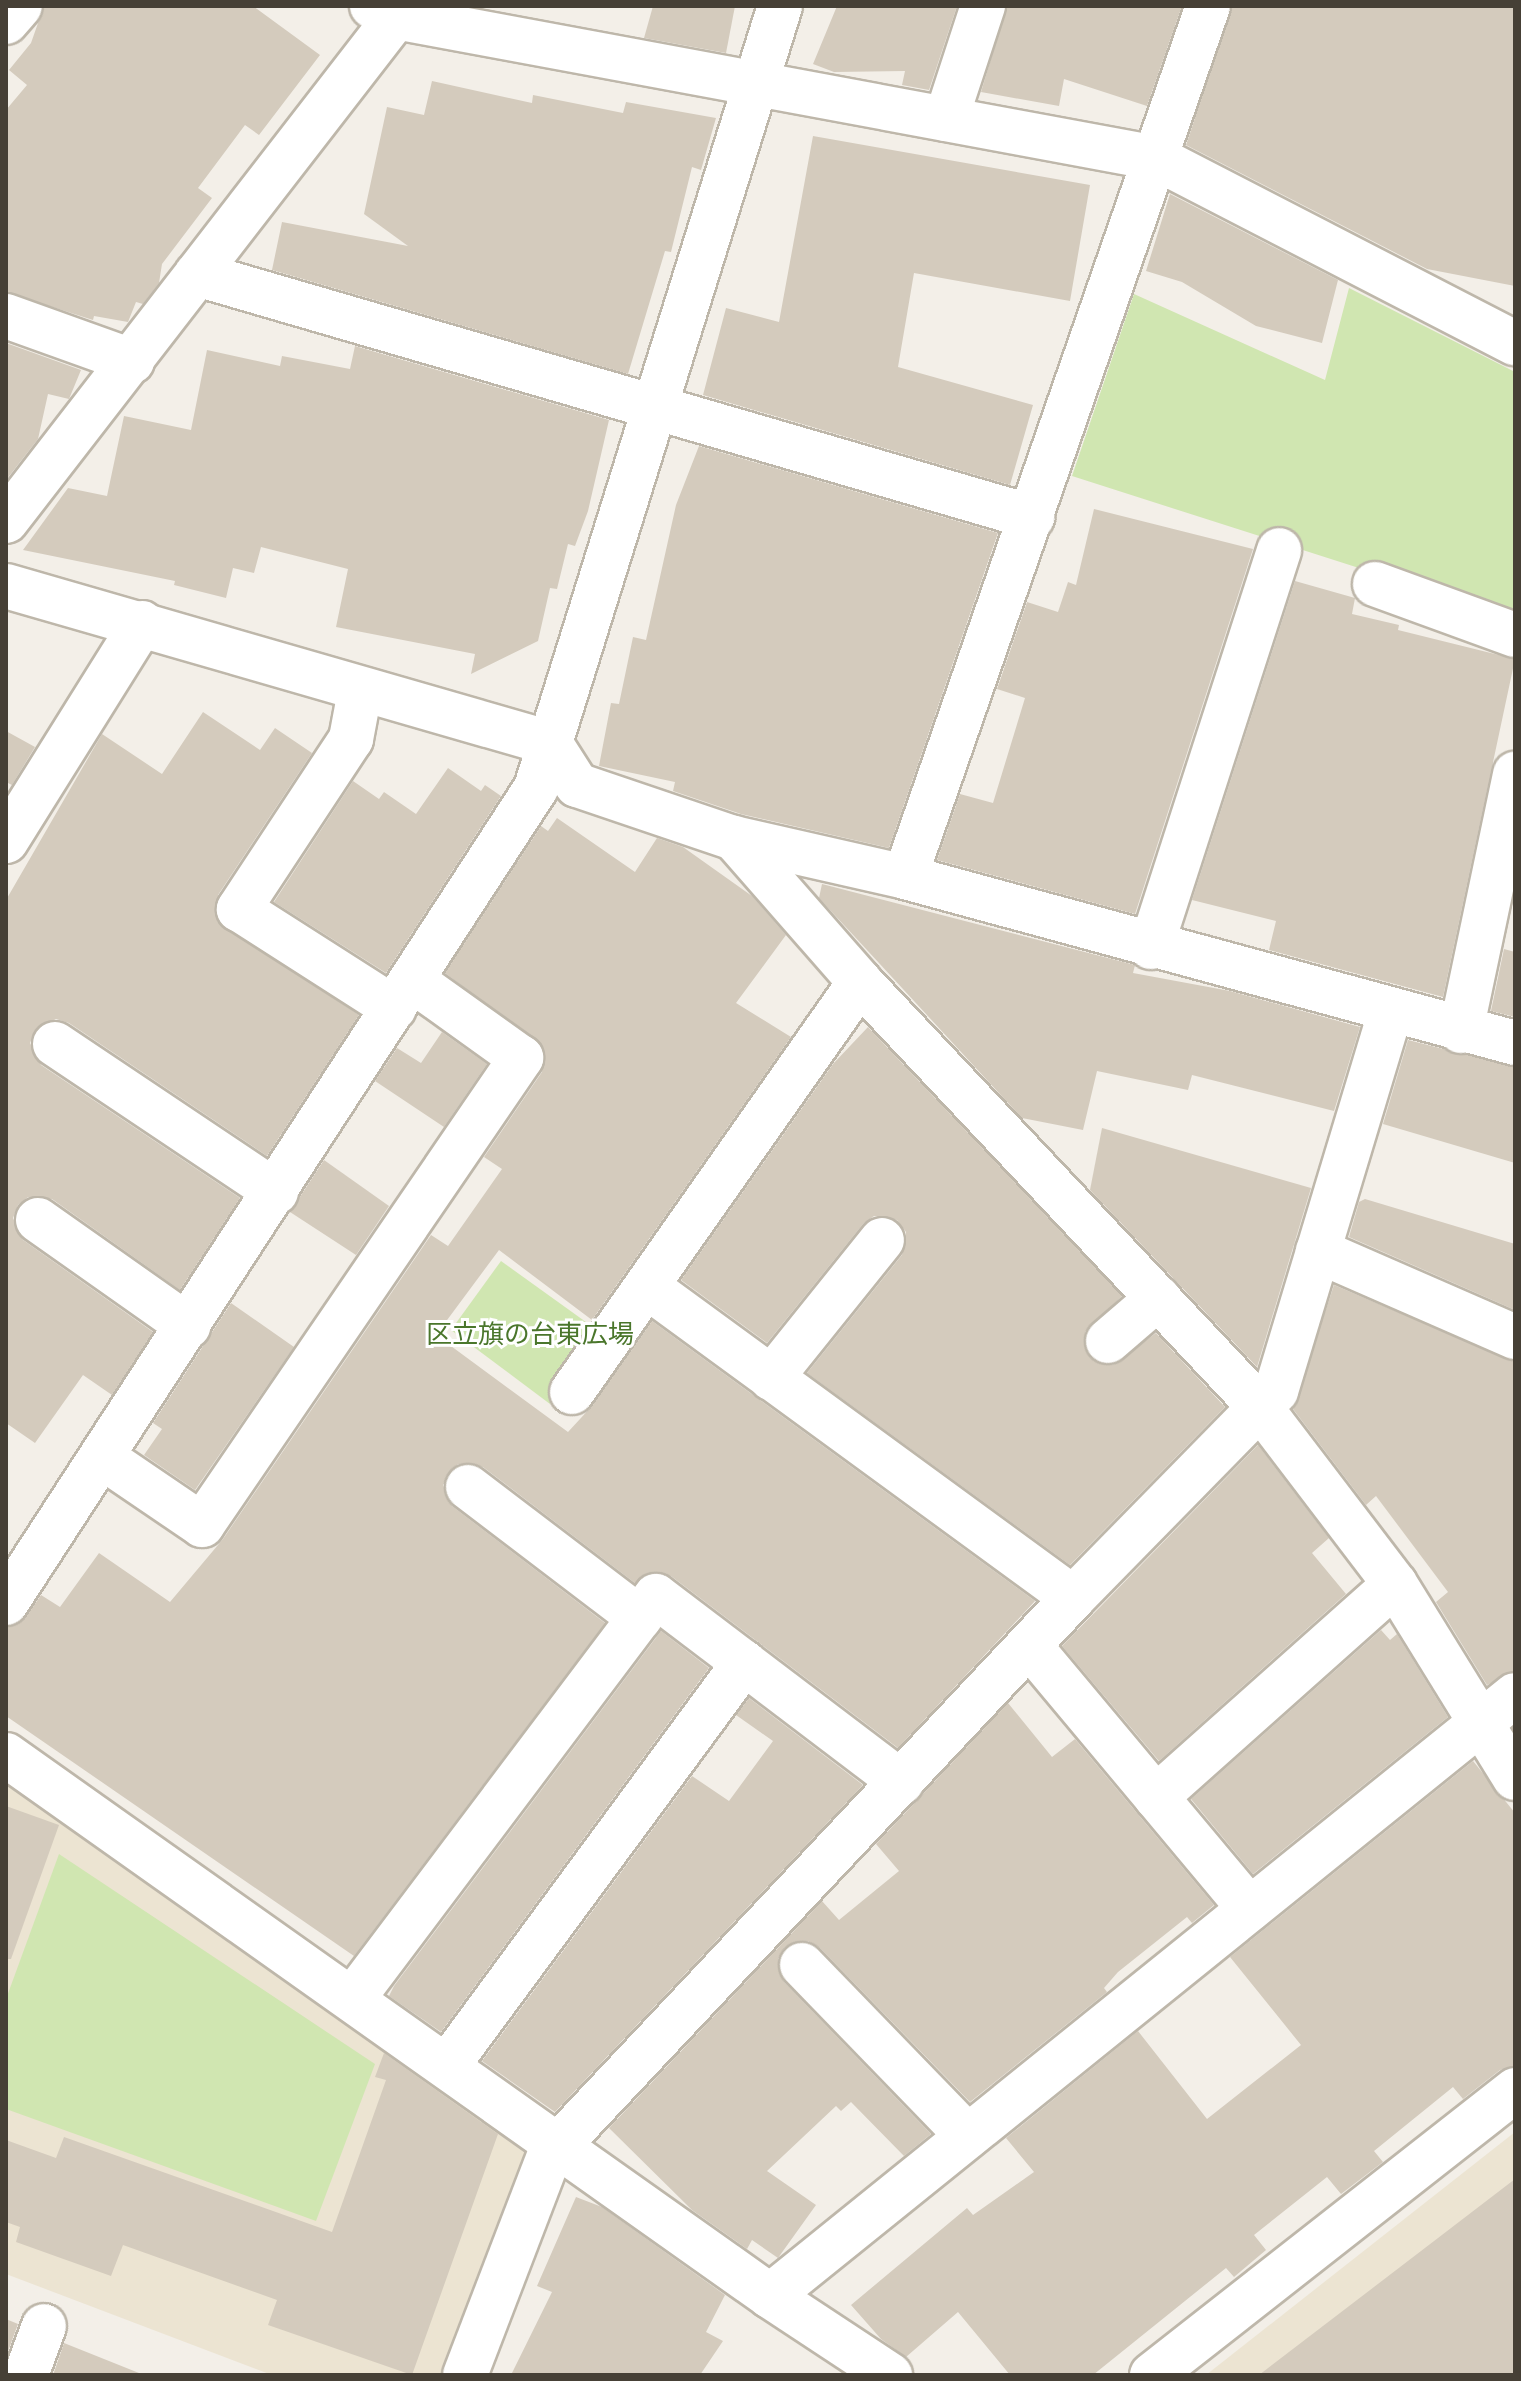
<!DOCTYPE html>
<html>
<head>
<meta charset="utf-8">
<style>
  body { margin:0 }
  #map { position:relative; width:1521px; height:2381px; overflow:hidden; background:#f3efe8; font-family:"Nunito Sans","Noto Sans JP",sans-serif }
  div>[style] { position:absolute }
  .education>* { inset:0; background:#ece4d2 }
  .green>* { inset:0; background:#d0e6b1 }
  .building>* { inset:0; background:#d4cbbd }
  .roads { filter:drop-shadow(2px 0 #beb7aa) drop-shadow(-2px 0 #beb7aa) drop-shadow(0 2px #beb7aa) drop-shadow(0 -2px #beb7aa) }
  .minor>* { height:44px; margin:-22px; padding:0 22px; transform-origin:22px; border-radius:22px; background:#fff }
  span { translate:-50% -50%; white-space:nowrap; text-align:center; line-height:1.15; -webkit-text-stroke:6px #fff; paint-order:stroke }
  .park-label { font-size:26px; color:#4a762b }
  .frame { position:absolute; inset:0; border:8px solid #464036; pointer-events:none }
</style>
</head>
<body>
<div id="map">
  <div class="education">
    <i style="clip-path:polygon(6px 1785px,531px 2143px,444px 2375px,272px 2375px,6px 2274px)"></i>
    <i style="clip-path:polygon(1515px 2132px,1515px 2375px,1206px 2375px)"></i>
  </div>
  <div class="green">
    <i style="clip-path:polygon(1349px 288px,1515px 372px,1515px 618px,1072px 476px,1134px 294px,1325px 380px)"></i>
    <i style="clip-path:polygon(501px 1261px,604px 1335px,550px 1404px,451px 1330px)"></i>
    <i style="clip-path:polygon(59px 1854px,375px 2064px,316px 2221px,6px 2109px,6px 1999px)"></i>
  </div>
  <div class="building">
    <i style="clip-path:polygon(44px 6px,253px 6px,320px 55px,259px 135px,245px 125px,198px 188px,212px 198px,162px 264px,159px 283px,143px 304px,136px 302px,128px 322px,94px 316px,93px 320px,6px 292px,6px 110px,27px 85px,9px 70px,31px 43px)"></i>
    <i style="clip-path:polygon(653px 6px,735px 6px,726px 53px,644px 38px)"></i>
    <i style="clip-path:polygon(837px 6px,957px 6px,929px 90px,902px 85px,905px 71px,834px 72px,813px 64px)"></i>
    <i style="clip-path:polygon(1007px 6px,1182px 6px,1147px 106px,1064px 79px,1059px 106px,981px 92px)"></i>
    <i style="clip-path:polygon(1232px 6px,1515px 6px,1515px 286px,1427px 269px,1186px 145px)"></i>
    <i style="clip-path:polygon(432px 81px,532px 103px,533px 95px,623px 113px,626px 102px,716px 118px,701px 170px,692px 167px,671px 252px,665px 251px,628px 374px,272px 270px,282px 222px,408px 246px,364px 214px,387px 107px,424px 115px)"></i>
    <i style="clip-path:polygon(813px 136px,1090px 185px,1070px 301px,914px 273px,898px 367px,1033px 405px,1010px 485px,703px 395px,726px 308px,779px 322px)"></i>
    <i style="clip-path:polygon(1170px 194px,1338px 280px,1322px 343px,1256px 326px,1182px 282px,1146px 271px)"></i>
    <i style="clip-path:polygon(6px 343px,81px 370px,69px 399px,48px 394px,38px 439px,6px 480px)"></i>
    <i style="clip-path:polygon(355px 346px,609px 420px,588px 511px,575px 546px,568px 544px,557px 589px,550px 588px,538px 641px,471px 674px,475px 654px,336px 627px,348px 569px,261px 547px,254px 573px,233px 568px,226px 598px,174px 585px,175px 581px,23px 550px,68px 488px,107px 496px,124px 416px,191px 430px,207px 350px,280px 366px,282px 356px,350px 369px)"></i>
    <i style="clip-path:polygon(699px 446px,998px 533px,889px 848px,741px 814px,673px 791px,675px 782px,599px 766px,611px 703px,619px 704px,633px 637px,646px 640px,676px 505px)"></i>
    <i style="clip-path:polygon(1094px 509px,1253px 549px,1135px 914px,937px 860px,960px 794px,993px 803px,1025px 698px,997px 689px,1027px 602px,1058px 612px,1068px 582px,1076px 585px)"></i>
    <i style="clip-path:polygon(1295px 581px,1355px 598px,1352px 614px,1399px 625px,1398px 630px,1515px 659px,1443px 997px,1269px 950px,1276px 921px,1192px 900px)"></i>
    <i style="clip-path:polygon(203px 712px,260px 750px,275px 728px,312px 753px,218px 895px,217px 921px,359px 1015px,267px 1156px,69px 1023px,56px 1019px,35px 1030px,30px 1043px,41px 1065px,240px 1198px,180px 1290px,52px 1199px,28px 1197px,18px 1205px,13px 1218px,23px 1240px,153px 1332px,112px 1395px,83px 1375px,35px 1443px,6px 1423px,6px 900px,102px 734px,162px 774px)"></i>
    <i style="clip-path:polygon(6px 731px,35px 747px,12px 785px,6px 782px)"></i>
    <i style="clip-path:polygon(448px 768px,481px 791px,485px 785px,501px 796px,386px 973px,274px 902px,353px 781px,379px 799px,384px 792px,416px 814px)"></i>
    <i style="clip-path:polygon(557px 818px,635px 872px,657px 838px,683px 847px,752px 896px,786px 935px,736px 1003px,791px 1037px,592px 1320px,499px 1250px,436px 1335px,568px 1432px,592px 1406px,652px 1321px,1035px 1601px,898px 1748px,671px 1576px,647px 1573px,635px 1583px,483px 1467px,458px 1464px,443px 1485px,452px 1506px,605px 1623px,354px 1956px,6px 1716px,6px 1628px,26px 1617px,41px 1595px,60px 1607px,99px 1553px,170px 1602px,223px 1539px,431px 1235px,448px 1246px,502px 1169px,484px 1157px,542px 1072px,544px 1048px,445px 973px,541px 826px,548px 831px)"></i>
    <i style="clip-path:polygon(822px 884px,1135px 965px,1133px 973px,1230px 991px,1360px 1027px,1334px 1111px,1192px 1075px,1188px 1090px,1097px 1071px,1083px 1130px,1022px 1118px,819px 898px)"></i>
    <i style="clip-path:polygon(1504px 949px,1515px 952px,1515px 1017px,1491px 1011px)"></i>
    <i style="clip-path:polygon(868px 1027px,1122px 1296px,1085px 1332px,1090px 1358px,1113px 1365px,1156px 1333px,1225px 1407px,1070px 1565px,807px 1373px,902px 1255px,906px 1232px,897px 1220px,874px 1216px,863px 1224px,767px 1343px,681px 1280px,833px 1064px)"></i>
    <i style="clip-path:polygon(442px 1032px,487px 1064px,444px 1127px,375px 1081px,397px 1048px,421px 1063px)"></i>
    <i style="clip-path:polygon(1408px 1040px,1515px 1067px,1515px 1163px,1383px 1124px)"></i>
    <i style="clip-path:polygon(1102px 1128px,1311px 1188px,1257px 1367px,1090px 1190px)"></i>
    <i style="clip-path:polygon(324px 1160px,389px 1206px,356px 1255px,290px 1212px)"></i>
    <i style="clip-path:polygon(1365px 1199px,1515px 1244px,1515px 1310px,1349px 1237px,1359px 1202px)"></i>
    <i style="clip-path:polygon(1334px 1285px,1515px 1362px,1515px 1671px,1487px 1685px,1436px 1602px,1448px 1592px,1376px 1496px,1366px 1505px,1293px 1409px)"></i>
    <i style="clip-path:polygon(231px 1303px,294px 1347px,195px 1490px,144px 1455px,162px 1429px,153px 1423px)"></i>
    <i style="clip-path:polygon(1258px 1445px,1329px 1538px,1312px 1553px,1346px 1594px,1159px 1761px,1062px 1646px)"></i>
    <i style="clip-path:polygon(1381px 1630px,1390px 1640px,1397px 1634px,1448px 1717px,1253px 1874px,1191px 1799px)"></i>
    <i style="clip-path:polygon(661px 1631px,709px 1668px,441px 2032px,389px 1996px,394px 1986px)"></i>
    <i style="clip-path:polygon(749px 1698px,863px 1785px,555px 2112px,482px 2061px,692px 1776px,729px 1801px,773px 1741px,736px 1715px)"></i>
    <i style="clip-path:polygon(1008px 1703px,1052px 1757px,1075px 1739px,1214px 1905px,1192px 1923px,1187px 1917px,1118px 1972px,1104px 1988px,1107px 1992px,970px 2102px,820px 1948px,808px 1941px,785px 1947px,778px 1959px,784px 1982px,931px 2134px,904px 2156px,851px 2102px,841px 2111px,836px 2106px,767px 2171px,816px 2205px,778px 2258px,752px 2240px,747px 2249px,692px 2210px,609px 2128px,822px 1901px,839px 1920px,899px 1871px,876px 1844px)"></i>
    <i style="clip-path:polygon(1473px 1761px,1515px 1813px,1515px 2066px,1500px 2070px,1463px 2099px,1453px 2087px,1374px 2151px,1383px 2162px,1341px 2194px,1327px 2177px,1254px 2235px,1266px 2250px,1234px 2277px,1226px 2268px,1093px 2375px,1010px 2375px,958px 2312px,906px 2357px,881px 2339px,851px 2305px,967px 2208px,973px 2215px,1034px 2172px,1006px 2138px,1138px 2031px,1207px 2119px,1301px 2045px,1230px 1957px)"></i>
    <i style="clip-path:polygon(6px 1806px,59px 1825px,11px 1959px,6px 1959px)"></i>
    <i style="clip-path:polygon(384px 2053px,498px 2134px,412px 2375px,268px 2325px,277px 2300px,123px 2245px,111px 2276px,16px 2242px,20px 2227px,6px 2222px,6px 2140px,56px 2158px,64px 2137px,332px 2232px,386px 2080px,375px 2077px)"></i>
    <i style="clip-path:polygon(1515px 2179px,1515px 2375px,1259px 2375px,1438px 2238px)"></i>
    <i style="clip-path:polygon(576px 2197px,602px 2207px,725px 2295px,706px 2332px,723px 2341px,700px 2375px,511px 2375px,552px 2292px,537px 2286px)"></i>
    <i style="clip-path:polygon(6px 2319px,18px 2324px,6px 2357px)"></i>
    <i style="clip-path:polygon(64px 2343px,139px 2373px,139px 2375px,53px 2375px)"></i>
  </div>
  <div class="roads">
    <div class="minor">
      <i style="left:372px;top:6px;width:26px;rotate:25deg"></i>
      <i style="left:396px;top:17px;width:773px;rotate:10.51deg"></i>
      <i style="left:1156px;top:158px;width:404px;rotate:27.3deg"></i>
      <i style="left:6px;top:22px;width:21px;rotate:-49deg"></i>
      <i style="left:946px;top:119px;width:119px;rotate:-71.9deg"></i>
      <i style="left:197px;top:274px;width:870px;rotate:16.23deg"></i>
      <i style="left:6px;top:316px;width:134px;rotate:19.7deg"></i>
      <i style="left:6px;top:521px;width:637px;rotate:-52.27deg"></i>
      <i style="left:396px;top:17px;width:11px;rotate:-80deg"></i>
      <i style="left:1375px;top:584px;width:149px;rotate:20deg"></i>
      <i style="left:6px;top:586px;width:566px;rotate:16.1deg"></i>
      <i style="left:550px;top:743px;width:50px;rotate:57.3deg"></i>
      <i style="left:577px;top:785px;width:166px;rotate:18.7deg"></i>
      <i style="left:734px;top:838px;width:175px;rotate:12.8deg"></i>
      <i style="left:905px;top:877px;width:632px;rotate:15.22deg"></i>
      <i style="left:360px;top:691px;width:49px;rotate:100.6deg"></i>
      <i style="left:351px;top:739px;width:204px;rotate:123.4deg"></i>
      <i style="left:239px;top:909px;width:184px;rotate:32.6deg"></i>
      <i style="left:734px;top:838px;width:191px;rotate:48.8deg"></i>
      <i style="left:860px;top:982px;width:584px;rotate:46.74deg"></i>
      <i style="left:1260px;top:1407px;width:223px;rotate:52.7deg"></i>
      <i style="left:1395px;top:1584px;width:228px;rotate:58.3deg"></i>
      <i style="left:6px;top:841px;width:257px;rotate:-58deg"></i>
      <i style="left:905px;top:877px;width:922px;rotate:-70.82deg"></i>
      <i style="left:1151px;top:947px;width:417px;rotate:-72.1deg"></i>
      <i style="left:1461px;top:1031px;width:263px;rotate:-78.1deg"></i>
      <i style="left:55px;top:1044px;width:266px;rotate:33.8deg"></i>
      <i style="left:38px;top:1220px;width:184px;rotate:35.2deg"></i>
      <i style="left:1318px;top:1251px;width:215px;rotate:23.6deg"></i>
      <i style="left:649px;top:1288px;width:525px;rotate:36.17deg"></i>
      <i style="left:1108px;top:1341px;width:66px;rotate:-40.7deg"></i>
      <i style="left:771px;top:1378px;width:177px;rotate:-51.2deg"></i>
      <i style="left:572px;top:1392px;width:501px;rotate:-54.91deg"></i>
      <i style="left:102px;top:1457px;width:121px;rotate:34.2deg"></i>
      <i style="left:202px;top:1525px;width:566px;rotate:-55.66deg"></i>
      <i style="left:521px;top:1058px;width:134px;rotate:-144.4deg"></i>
      <i style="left:468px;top:1487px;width:216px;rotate:37.3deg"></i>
      <i style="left:6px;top:1603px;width:972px;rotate:-56.96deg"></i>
      <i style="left:536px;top:788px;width:819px;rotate:-72.67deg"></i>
      <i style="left:1029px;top:1645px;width:344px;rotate:50.1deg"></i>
      <i style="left:6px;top:1755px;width:936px;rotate:35.3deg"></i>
      <i style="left:770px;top:2296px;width:144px;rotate:33.4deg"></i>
      <i style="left:1156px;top:1797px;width:320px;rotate:-41.7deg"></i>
      <i style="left:802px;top:1965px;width:238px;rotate:45.9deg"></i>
      <i style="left:354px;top:1997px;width:502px;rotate:-53.02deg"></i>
      <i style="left:656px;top:1596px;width:308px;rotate:37.2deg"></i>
      <i style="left:447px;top:2066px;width:501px;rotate:-53.61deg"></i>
      <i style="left:770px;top:2296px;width:957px;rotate:-38.89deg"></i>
      <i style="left:26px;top:2375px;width:52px;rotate:-69.8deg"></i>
      <i style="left:465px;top:2375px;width:237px;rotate:-69deg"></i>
      <i style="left:550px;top:2154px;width:763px;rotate:-46.75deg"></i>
      <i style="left:1073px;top:1598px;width:290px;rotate:-45.6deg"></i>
      <i style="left:1276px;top:1391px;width:398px;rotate:-73.2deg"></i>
      <i style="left:1152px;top:2375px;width:462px;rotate:-38.1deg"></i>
    </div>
  </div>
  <div class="park-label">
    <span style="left:530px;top:1335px">区立旗の台東広場</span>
  </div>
  <div class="frame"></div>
</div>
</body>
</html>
